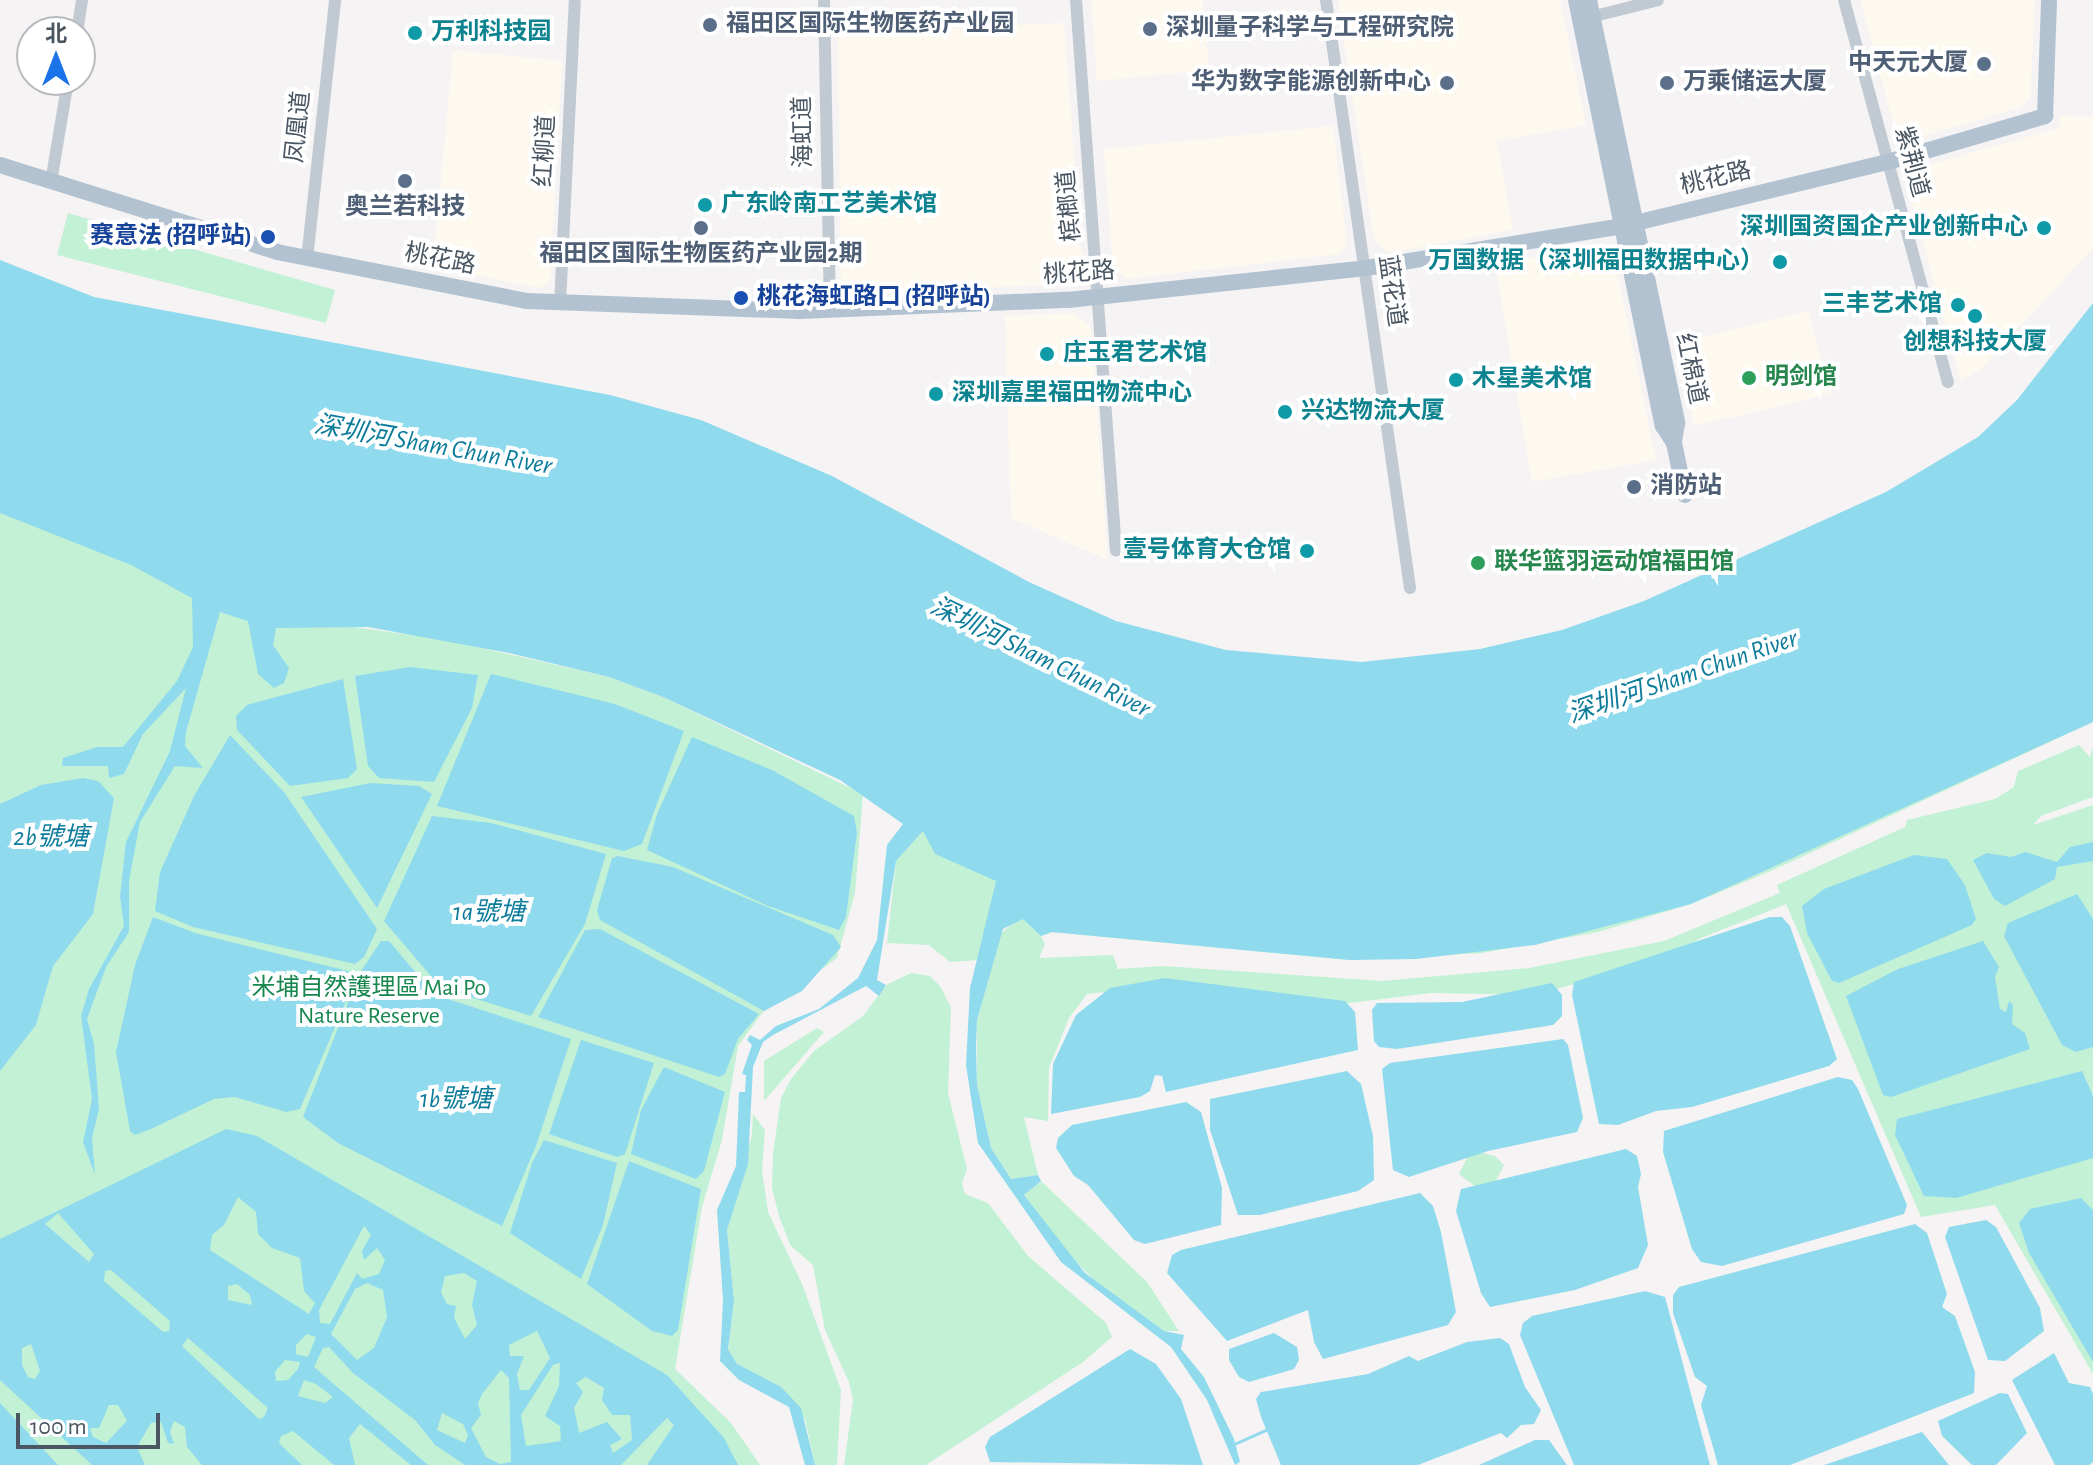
<!DOCTYPE html>
<html>
<head>
<meta charset="utf-8">
<style>
  body { margin:0 }
  #map { position:relative; width:2093px; height:1465px; overflow:hidden; background:#f5f3f3; font-family:"Alegreya Sans","Noto Sans SC",sans-serif }
  div>[style] { position:absolute }
  .commercial>* { inset:0; background:#fdf9ef }
  .green>* { inset:0; background:#c3f1d5 }
  .water>* { inset:0; background:#90daee }
  .stream>* { height:3px; margin:-1.5px; padding:0 1.5px; transform-origin:1.5px; border-radius:1.5px; background:#90daee }
  .minor>* { height:12px; margin:-6px; padding:0 6px; transform-origin:6px; border-radius:6px; background:#c1cad2 }
  .major>* { height:16px; margin:-8px; padding:0 8px; transform-origin:8px; border-radius:8px; background:#b3c2d1 }
  .dots>* { width:22px; height:22px; translate:-50% -50%; box-sizing:border-box; border:4px solid #fff; border-radius:50% }
  span { translate:-50% -50%; white-space:nowrap; text-align:center; line-height:1.15; -webkit-text-stroke:8px #fff; paint-order:stroke }
  .service-label { font-size:24px; color:#4e5e75; font-weight:700 }
  .left { translate:0 -50%; text-align:left }
  .right { translate:-100% -50%; text-align:right }
  .culture-label { font-size:24px; color:#0d838f; font-weight:700 }
  .street-label { font-size:24px; color:#4a5661 }
  .transit-label { font-size:24px; color:#164399; font-weight:700 }
  .leisure-label { font-size:24px; color:#27864d; font-weight:700 }
  .park-label { font-size:24px; color:#17864f }
  .water-label { font-size:26px; color:#0c7c9b; font-style:italic }
  .north { position:absolute; left:16px; top:16px; width:80px; height:80px; box-sizing:border-box; background:#fff; border:2px solid #b7bbc0; border-radius:50%; rotate:0deg; font-size:22px; font-weight:700; line-height:32px; text-align:center; color:#4a5661 }
  .north::after { content:''; display:block; margin:auto; width:28px; height:36px; background:#1a73e8; clip-path:polygon(50% 0,100% 100%,50% 72%,0 100%) }
  .scale { position:absolute; left:16px; top:1413px; width:144px; height:36px; box-sizing:border-box; border:4px solid #4a5661; border-top:0; padding-left:10px; font-size:24px; line-height:28px; white-space:nowrap; color:#4a5661; -webkit-text-stroke:6px #fff; paint-order:stroke }
</style>
</head>
<body>
<div id="map">
  <div class="commercial">
    <i style="clip-path:polygon(1091px 0,1203px 0,1209px 70px,1097px 81px)"></i>
    <i style="clip-path:polygon(1338px 0,1560px 0,1586px 125px,1497px 141px,1513px 230px,1388px 253px,1374px 240px)"></i>
    <i style="clip-path:polygon(1860px 0,2035px 0,2030px 97px,2022px 107px,1910px 140px,1896px 134px)"></i>
    <i style="clip-path:polygon(1064px 23px,1083px 272px,1070px 284px,856px 293px,841px 279px,838px 33px)"></i>
    <i style="clip-path:polygon(453px 50px,562px 61px,550px 281px,540px 288px,433px 267px)"></i>
    <i style="clip-path:polygon(2060px 116px,2093px 117px,2093px 248px,1982px 368px,1961px 381px,1906px 181px,1914px 169px,2059px 128px)"></i>
    <i style="clip-path:polygon(1333px 126px,1347px 243px,1341px 254px,1126px 279px,1113px 268px,1104px 149px)"></i>
    <i style="clip-path:polygon(1603px 245px,1613px 252px,1656px 460px,1532px 482px,1495px 264px)"></i>
    <i style="clip-path:polygon(1808px 311px,1831px 394px,1694px 426px,1676px 343px)"></i>
    <i style="clip-path:polygon(1075px 313px,1091px 327px,1108px 560px,1011px 518px,1005px 316px)"></i>
  </div>
  <div class="green">
    <i style="clip-path:polygon(68px 213px,335px 290px,326px 323px,57px 255px)"></i>
    <i style="clip-path:polygon(0 407px,354px 627px,447px 640px,609px 677px,663px 697px,863px 794px,855px 893px,837px 958px,762px 1013px,738px 1046px,722px 1140px,702px 1207px,675px 1369px,731px 1423px,760px 1465px,0 1465px)"></i>
    <i style="clip-path:polygon(2056px 689px,2093px 722px,1771px 871px,1691px 904px,1598px 932px,1482px 953px,1350px 960px,1052px 932px,1041px 936px,1045px 944px,1039px 958px,1113px 955px,1118px 969px,1163px 966px,1382px 981px,1529px 968px,1664px 941px,1780px 893px,1777px 885px,1905px 827px,1907px 820px,1995px 799px,2014px 787px,2018px 771px,2079px 745px,2090px 757px,2093px 747px,2093px 797px,2041px 816px,2033px 825px,2093px 805px,2093px 1374px,1995px 1205px,1921px 1217px,1786px 904px,1699px 939px,1667px 960px,1533px 995px,1431px 993px,1333px 1005px,1134px 989px,1087px 994px,1069px 1018px,1049px 1068px,1048px 1121px,1024px 1117px,1038px 1175px,1011px 1179px,991px 1148px,977px 1085px,977px 1021px,999px 935px,1018px 919px)"></i>
    <i style="clip-path:polygon(924px 830px,935px 854px,996px 880px,978px 960px,950px 962px,929px 945px,887px 943px,896px 861px)"></i>
    <i style="clip-path:polygon(911px 973px,930px 976px,940px 986px,951px 1007px,948px 1093px,967px 1169px,962px 1183px,965px 1194px,988px 1203px,1028px 1256px,1106px 1323px,1112px 1337px,1083px 1362px,926px 1465px,844px 1465px,853px 1400px,849px 1382px,825px 1330px,813px 1265px,790px 1245px,779px 1216px,772px 1188px,773px 1154px,781px 1098px,791px 1079px,814px 1051px,863px 1016px,886px 985px)"></i>
    <i style="clip-path:polygon(817px 1028px,824px 1032px,764px 1101px,764px 1061px)"></i>
    <i style="clip-path:polygon(753px 1114px,765px 1130px,762px 1170px,768px 1212px,802px 1284px,841px 1390px,837px 1465px,815px 1465px,805px 1419px,737px 1364px,728px 1349px,734px 1301px,727px 1230px,752px 1135px)"></i>
    <i style="clip-path:polygon(1471px 1150px,1495px 1156px,1504px 1165px,1495px 1183px,1480px 1190px,1459px 1174px)"></i>
    <i style="clip-path:polygon(1041px 1181px,1147px 1282px,1179px 1331px,1164px 1331px,1103px 1289px,1061px 1247px,1024px 1195px)"></i>
  </div>
  <div class="water">
    <i style="clip-path:polygon(0 260px,94px 297px,610px 395px,701px 420px,832px 476px,1029px 582px,1116px 621px,1226px 650px,1362px 662px,1480px 649px,1562px 630px,1644px 601px,1886px 492px,1978px 437px,2017px 400px,2093px 303px,2093px 722px,1691px 904px,1535px 945px,1416px 959px,1350px 960px,1052px 932px,1041px 936px,1023px 919px,1003px 929px,977px 1020px,976px 1047px,977px 1085px,991px 1148px,1011px 1179px,1038px 1175px,1041px 1181px,1024px 1195px,1085px 1273px,1164px 1331px,1184px 1335px,1181px 1349px,1204px 1377px,1234px 1439px,1240px 1462px,1235px 1465px,1207px 1400px,1171px 1347px,1061px 1262px,978px 1143px,966px 1065px,970px 988px,996px 881px,935px 854px,923px 831px,896px 861px,877px 980px,886px 985px,879px 996px,866px 986px,773px 1035px,763px 1042px,753px 1067px,748px 1164px,727px 1230px,734px 1301px,728px 1349px,737px 1364px,781px 1387px,801px 1408px,815px 1465px,805px 1465px,789px 1407px,739px 1380px,720px 1361px,723px 1300px,717px 1210px,736px 1166px,739px 1092px,745px 1092px,746px 1075px,742px 1074px,752px 1045px,747px 1040px,750px 1035px,760px 1040px,776px 1026px,819px 1009px,858px 978px,877px 940px,887px 845px,903px 824px,840px 780px,663px 697px,609px 677px,509px 653px,368px 627px,276px 628px,273px 645px,289px 668px,284px 683px,274px 688px,258px 674px,248px 621px,220px 612px,186px 732px,185px 746px,203px 768px,175px 766px,140px 822px,129px 881px,129px 932px,106px 967px,87px 1019px,94px 1044px,99px 1109px,92px 1138px,95px 1175px,83px 1142px,92px 1099px,81px 1016px,89px 989px,124px 926px,120px 896px,126px 842px,170px 751px,186px 688px,143px 734px,124px 774px,109px 778px,108px 766px,62px 766px,63px 758px,97px 747px,123px 747px,177px 681px,193px 647px,192px 598px,131px 565px,0 513px)"></i>
    <i style="clip-path:polygon(410px 667px,478px 675px,472px 708px,434px 782px,379px 778px,368px 766px,355px 676px)"></i>
    <i style="clip-path:polygon(491px 674px,615px 704px,684px 731px,642px 844px,624px 851px,437px 806px)"></i>
    <i style="clip-path:polygon(343px 679px,357px 769px,348px 778px,290px 786px,237px 730px,236px 716px,247px 705px)"></i>
    <i style="clip-path:polygon(230px 735px,284px 792px,377px 929px,364px 957px,355px 964px,193px 927px,155px 911px,160px 872px,194px 796px)"></i>
    <i style="clip-path:polygon(692px 737px,772px 770px,854px 816px,857px 833px,846px 917px,839px 930px,768px 906px,647px 850px,657px 814px)"></i>
    <i style="clip-path:polygon(83px 778px,98px 781px,114px 798px,93px 914px,53px 966px,36px 1025px,0 1071px,0 804px,41px 785px)"></i>
    <i style="clip-path:polygon(370px 783px,419px 786px,432px 794px,377px 908px,301px 797px)"></i>
    <i style="clip-path:polygon(432px 816px,491px 823px,606px 854px,585px 924px,531px 1016px,441px 988px,384px 921px)"></i>
    <i style="clip-path:polygon(2093px 842px,2093px 861px,2057px 867px,2055px 879px,2005px 906px,1994px 899px,1973px 860px,1987px 853px,2011px 857px,2025px 852px,2057px 862px,2070px 847px)"></i>
    <i style="clip-path:polygon(1914px 855px,1947px 859px,1965px 885px,1976px 919px,1972px 925px,1839px 983px,1832px 981px,1807px 933px,1802px 906px,1824px 889px)"></i>
    <i style="clip-path:polygon(618px 856px,673px 867px,833px 935px,841px 947px,802px 991px,764px 1011px,600px 920px,597px 910px,612px 858px)"></i>
    <i style="clip-path:polygon(2077px 894px,2093px 919px,2093px 1047px,2076px 1052px,2062px 1045px,2004px 936px,2008px 923px)"></i>
    <i style="clip-path:polygon(153px 917px,195px 933px,352px 972px,347px 999px,300px 1109px,286px 1112px,235px 1097px,214px 1099px,151px 1129px,135px 1135px,130px 1131px,116px 1052px,135px 965px)"></i>
    <i style="clip-path:polygon(1770px 917px,1782px 917px,1790px 926px,1837px 1059px,1829px 1066px,1692px 1107px,1656px 1111px,1618px 1125px,1599px 1124px,1572px 995px,1574px 982px)"></i>
    <i style="clip-path:polygon(600px 929px,759px 1014px,738px 1039px,725px 1074px,719px 1077px,538px 1017px,585px 930px)"></i>
    <i style="clip-path:polygon(381px 941px,389px 941px,427px 986px,445px 998px,571px 1039px,536px 1146px,502px 1226px,338px 1143px,303px 1117px,359px 974px)"></i>
    <i style="clip-path:polygon(1983px 941px,1999px 967px,1995px 977px,2000px 1009px,2006px 1012px,2009px 1001px,2013px 1005px,2012px 1024px,2025px 1033px,2030px 1049px,1891px 1097px,1883px 1095px,1846px 996px,1898px 969px)"></i>
    <i style="clip-path:polygon(1165px 978px,1345px 1001px,1355px 1012px,1358px 1050px,1166px 1092px,1162px 1076px,1155px 1075px,1150px 1091px,1140px 1097px,1051px 1114px,1053px 1064px,1076px 1015px,1110px 988px)"></i>
    <i style="clip-path:polygon(1552px 983px,1562px 995px,1562px 1016px,1553px 1025px,1397px 1049px,1379px 1047px,1374px 1041px,1372px 1010px,1377px 1003px,1462px 1002px)"></i>
    <i style="clip-path:polygon(1563px 1039px,1568px 1045px,1583px 1118px,1577px 1132px,1488px 1151px,1409px 1177px,1393px 1170px,1382px 1069px,1390px 1063px)"></i>
    <i style="clip-path:polygon(581px 1040px,654px 1063px,625px 1154px,617px 1157px,549px 1134px)"></i>
    <i style="clip-path:polygon(664px 1067px,725px 1092px,704px 1171px,696px 1179px,631px 1154px,641px 1110px)"></i>
    <i style="clip-path:polygon(1347px 1071px,1361px 1084px,1373px 1136px,1374px 1180px,1358px 1191px,1260px 1215px,1238px 1215px,1210px 1130px,1210px 1099px)"></i>
    <i style="clip-path:polygon(2082px 1071px,2093px 1096px,2093px 1158px,1956px 1198px,1924px 1196px,1895px 1135px,1897px 1119px)"></i>
    <i style="clip-path:polygon(1838px 1077px,1852px 1080px,1858px 1089px,1907px 1205px,1904px 1214px,1722px 1266px,1701px 1262px,1692px 1249px,1663px 1152px,1664px 1131px)"></i>
    <i style="clip-path:polygon(1186px 1102px,1201px 1112px,1222px 1188px,1221px 1225px,1145px 1244px,1134px 1240px,1088px 1185px,1074px 1176px,1056px 1148px,1058px 1138px,1072px 1125px)"></i>
    <i style="clip-path:polygon(evenodd,226px 1129px,257px 1136px,667px 1375px,724px 1438px,738px 1465px,647px 1465px,674px 1425px,667px 1418px,621px 1465px,465px 1465px,435px 1445px,415px 1420px,353px 1373px,329px 1347px,323px 1348px,314px 1367px,428px 1465px,411px 1465px,360px 1424px,349px 1438px,355px 1465px,334px 1465px,293px 1431px,281px 1436px,279px 1443px,302px 1465px,202px 1465px,187px 1447px,185px 1427px,174px 1421px,170px 1432px,174px 1444px,168px 1443px,161px 1422px,151px 1423px,137px 1447px,145px 1465px,92px 1465px,0 1380px,0 1239px,226px 1129px,238px 1197px,256px 1212px,258px 1234px,272px 1248px,300px 1258px,304px 1291px,315px 1303px,309px 1314px,210px 1250px,212px 1235px,224px 1225px,238px 1197px,226px 1129px,58px 1213px,94px 1254px,89px 1262px,45px 1224px,58px 1213px,226px 1129px,364px 1226px,371px 1235px,362px 1251px,364px 1260px,377px 1248px,385px 1260px,379px 1274px,362px 1279px,357px 1273px,330px 1324px,320px 1323px,319px 1310px,364px 1226px,226px 1129px,111px 1270px,170px 1321px,169px 1331px,163px 1332px,104px 1281px,105px 1271px,111px 1270px,226px 1129px,464px 1273px,477px 1281px,472px 1305px,477px 1325px,465px 1339px,454px 1318px,456px 1306px,447px 1304px,441px 1292px,445px 1276px,464px 1273px,226px 1129px,367px 1283px,383px 1290px,387px 1317px,374px 1348px,357px 1360px,331px 1334px,355px 1289px,367px 1283px,226px 1129px,237px 1284px,250px 1295px,252px 1305px,228px 1300px,228px 1286px,237px 1284px,226px 1129px,537px 1331px,550px 1358px,529px 1390px,520px 1390px,517px 1374px,524px 1356px,510px 1356px,509px 1345px,537px 1331px,226px 1129px,307px 1334px,316px 1337px,308px 1357px,296px 1354px,296px 1345px,307px 1334px,226px 1129px,188px 1338px,268px 1408px,264px 1417px,259px 1419px,182px 1346px,188px 1338px,226px 1129px,31px 1344px,40px 1371px,35px 1379px,28px 1377px,22px 1365px,22px 1348px,31px 1344px,226px 1129px,285px 1360px,300px 1362px,298px 1369px,288px 1380px,276px 1381px,275px 1372px,285px 1360px,226px 1129px,560px 1363px,559px 1386px,545px 1416px,560px 1426px,561px 1441px,526px 1446px,521px 1415px,553px 1365px,560px 1363px,226px 1129px,501px 1370px,509px 1378px,511px 1462px,500px 1464px,486px 1457px,471px 1428px,481px 1415px,478px 1403px,482px 1394px,501px 1370px,226px 1129px,586px 1377px,604px 1388px,602px 1400px,612px 1415px,630px 1415px,632px 1440px,613px 1453px,610px 1445px,622px 1439px,607px 1422px,579px 1433px,574px 1408px,583px 1392px,576px 1383px,586px 1377px,226px 1129px,304px 1380px,316px 1384px,333px 1397px,325px 1403px,298px 1396px,304px 1380px,226px 1129px,109px 1405px,118px 1405px,127px 1421px,106px 1443px,93px 1437px,90px 1428px,99px 1428px,109px 1405px,226px 1129px,442px 1413px,463px 1424px,468px 1435px,465px 1443px,437px 1430px,442px 1413px)"></i>
    <i style="clip-path:polygon(544px 1140px,617px 1163px,603px 1225px,581px 1279px,510px 1233px,532px 1163px)"></i>
    <i style="clip-path:polygon(1626px 1149px,1637px 1156px,1641px 1174px,1638px 1187px,1648px 1245px,1638px 1268px,1575px 1290px,1490px 1307px,1481px 1293px,1456px 1211px,1461px 1189px)"></i>
    <i style="clip-path:polygon(629px 1161px,701px 1189px,678px 1330px,672px 1336px,652px 1331px,587px 1284px)"></i>
    <i style="clip-path:polygon(1420px 1193px,1433px 1206px,1441px 1232px,1456px 1312px,1448px 1325px,1323px 1359px,1314px 1342px,1308px 1310px,1227px 1341px,1167px 1273px,1172px 1255px,1181px 1250px)"></i>
    <i style="clip-path:polygon(2081px 1198px,2093px 1210px,2093px 1362px,2029px 1253px,2019px 1223px,2030px 1209px)"></i>
    <i style="clip-path:polygon(1986px 1220px,1996px 1227px,2040px 1308px,2044px 1331px,2005px 1361px,1988px 1360px,1945px 1237px,1949px 1227px)"></i>
    <i style="clip-path:polygon(1915px 1224px,1927px 1233px,1947px 1294px,1942px 1307px,1955px 1316px,1975px 1372px,1974px 1393px,1790px 1465px,1718px 1465px,1701px 1405px,1707px 1386px,1695px 1377px,1673px 1313px,1673px 1295px,1679px 1287px)"></i>
    <i style="clip-path:polygon(1645px 1291px,1665px 1297px,1710px 1465px,1574px 1465px,1520px 1335px,1523px 1323px,1532px 1316px)"></i>
    <i style="clip-path:polygon(1274px 1333px,1297px 1347px,1299px 1360px,1294px 1369px,1249px 1382px,1239px 1377px,1229px 1360px,1229px 1349px)"></i>
    <i style="clip-path:polygon(1500px 1338px,1509px 1344px,1525px 1387px,1541px 1410px,1534px 1424px,1521px 1425px,1507px 1438px,1501px 1433px,1418px 1465px,1281px 1465px,1261px 1417px,1256px 1399px,1261px 1392px,1368px 1374px,1409px 1356px,1418px 1361px,1467px 1342px)"></i>
    <i style="clip-path:polygon(1130px 1349px,1156px 1364px,1181px 1399px,1203px 1465px,990px 1462px,985px 1447px,990px 1437px)"></i>
    <i style="clip-path:polygon(2054px 1353px,2069px 1383px,2090px 1387px,2093px 1394px,2093px 1462px,2089px 1465px,2055px 1465px,2012px 1380px)"></i>
    <i style="clip-path:polygon(2000px 1393px,2008px 1394px,2027px 1433px,1996px 1465px,1972px 1465px,1942px 1436px,1938px 1421px)"></i>
    <i style="clip-path:polygon(0 1403px,58px 1465px,0 1465px)"></i>
    <i style="clip-path:polygon(1922px 1432px,1949px 1465px,1824px 1465px)"></i>
    <i style="clip-path:polygon(1535px 1440px,1549px 1440px,1567px 1465px,1479px 1465px)"></i>
  </div>
  <div class="stream">
    <i style="left:1234px;top:1444px;width:36px;rotate:-24deg"></i>
  </div>
  <div class="minor">
    <i style="left:824px;top:0;width:310px;rotate:88.9deg"></i>
    <i style="left:1076px;top:0;width:552px;rotate:85.85deg"></i>
    <i style="left:1326px;top:0;width:594px;rotate:81.87deg"></i>
    <i style="left:1844px;top:0;width:396px;rotate:74.8deg"></i>
    <i style="left:1587px;top:18px;width:73px;rotate:-14.2deg"></i>
    <i style="left:77px;top:32px;width:32px;rotate:-81deg"></i>
    <i style="left:51px;top:182px;width:103px;rotate:-80.5deg"></i>
    <i style="left:307px;top:259px;width:261px;rotate:-83.8deg"></i>
    <i style="left:560px;top:304px;width:304px;rotate:-87.2deg"></i>
  </div>
  <div class="major">
    <i style="left:1576px;top:0;width:435px;rotate:78.5deg"></i>
    <i style="left:1663px;top:426px;width:20px;rotate:57deg"></i>
    <i style="left:1589px;top:0;width:432px;rotate:78.2deg"></i>
    <i style="left:1677px;top:423px;width:20px;rotate:99deg"></i>
    <i style="left:1674px;top:443px;width:53px;rotate:78.1deg"></i>
    <i style="left:0;top:165px;width:290px;rotate:17.4deg"></i>
    <i style="left:277px;top:252px;width:255px;rotate:11.1deg"></i>
    <i style="left:527px;top:301px;width:273px;rotate:2.1deg"></i>
    <i style="left:800px;top:311px;width:268px;rotate:-2.4deg"></i>
    <i style="left:1068px;top:300px;width:300px;rotate:-6.1deg"></i>
    <i style="left:1366px;top:268px;width:260px;rotate:-9.3deg"></i>
    <i style="left:1623px;top:226px;width:273px;rotate:-13.6deg"></i>
    <i style="left:1888px;top:162px;width:164px;rotate:-16.3deg"></i>
    <i style="left:2045px;top:116px;width:116px;rotate:-88deg"></i>
  </div>
  <div class="dots">
    <i style="left:710px;top:25px;background:#5c6f8a"></i>
    <i style="left:1150px;top:29px;background:#5c6f8a"></i>
    <i style="left:415px;top:33px;background:#0f9aa8"></i>
    <i style="left:1984px;top:64px;background:#5c6f8a"></i>
    <i style="left:1447px;top:83px;background:#5c6f8a"></i>
    <i style="left:1667px;top:83px;background:#5c6f8a"></i>
    <i style="left:405px;top:181px;background:#5c6f8a"></i>
    <i style="left:705px;top:205px;background:#0f9aa8"></i>
    <i style="left:701px;top:228px;background:#5c6f8a"></i>
    <i style="left:2044px;top:228px;background:#0f9aa8"></i>
    <i style="left:268px;top:237px;background:#1a4fb4"></i>
    <i style="left:1780px;top:262px;background:#0f9aa8"></i>
    <i style="left:741px;top:298px;background:#1a4fb4"></i>
    <i style="left:1958px;top:305px;background:#0f9aa8"></i>
    <i style="left:1975px;top:316px;background:#0f9aa8"></i>
    <i style="left:1047px;top:354px;background:#0f9aa8"></i>
    <i style="left:1749px;top:378px;background:#2e9e5b"></i>
    <i style="left:1456px;top:380px;background:#0f9aa8"></i>
    <i style="left:936px;top:394px;background:#0f9aa8"></i>
    <i style="left:1285px;top:412px;background:#0f9aa8"></i>
    <i style="left:1634px;top:487px;background:#5c6f8a"></i>
    <i style="left:1307px;top:551px;background:#0f9aa8"></i>
    <i style="left:1478px;top:563px;background:#2e9e5b"></i>
  </div>
  <div class="service-label">
    <span class="left" style="left:726px;top:25px">福田区国际生物医药产业园</span>
    <span class="left" style="left:1166px;top:29px">深圳量子科学与工程研究院</span>
    <span class="right" style="left:1968px;top:64px">中天元大厦</span>
    <span class="right" style="left:1431px;top:83px">华为数字能源创新中心</span>
    <span class="left" style="left:1683px;top:83px">万乘储运大厦</span>
    <span style="left:405px;top:208px">奥兰若科技</span>
    <span style="left:701px;top:255px">福田区国际生物医药产业园2期</span>
    <span class="left" style="left:1650px;top:487px">消防站</span>
  </div>
  <div class="culture-label">
    <span class="left" style="left:431px;top:33px">万利科技园</span>
    <span class="left" style="left:721px;top:205px">广东岭南工艺美术馆</span>
    <span class="right" style="left:2028px;top:228px">深圳国资国企产业创新中心</span>
    <span class="right" style="left:1764px;top:262px">万国数据（深圳福田数据中心）</span>
    <span class="right" style="left:1942px;top:305px">三丰艺术馆</span>
    <span style="left:1975px;top:343px">创想科技大厦</span>
    <span class="left" style="left:1063px;top:354px">庄玉君艺术馆</span>
    <span class="left" style="left:1472px;top:380px">木星美术馆</span>
    <span class="left" style="left:952px;top:394px">深圳嘉里福田物流中心</span>
    <span class="left" style="left:1301px;top:412px">兴达物流大厦</span>
    <span class="right" style="left:1291px;top:551px">壹号体育大仓馆</span>
  </div>
  <div class="street-label">
    <span style="left:299px;top:127px;rotate:-84deg">凤凰道</span>
    <span style="left:804px;top:132px;rotate:-91deg">海虹道</span>
    <span style="left:546px;top:151px;rotate:-87deg">红柳道</span>
    <span style="left:1911px;top:162px;rotate:75deg">紫荆道</span>
    <span style="left:1716px;top:179px;rotate:-13deg">桃花路</span>
    <span style="left:1070px;top:206px;rotate:-95deg">槟榔道</span>
    <span style="left:440px;top:260px;rotate:11deg">桃花路</span>
    <span style="left:1079px;top:274px;rotate:-4deg">桃花路</span>
    <span style="left:1391px;top:291px;rotate:82deg">蓝花道</span>
    <span style="left:1690px;top:369px;rotate:78deg">红棉道</span>
  </div>
  <div class="transit-label">
    <span class="right" style="left:252px;top:237px">赛意法 (招呼站)</span>
    <span class="left" style="left:757px;top:298px">桃花海虹路口 (招呼站)</span>
  </div>
  <div class="leisure-label">
    <span class="left" style="left:1765px;top:378px">明剑馆</span>
    <span class="left" style="left:1494px;top:563px">联华篮羽运动馆福田馆</span>
  </div>
  <div class="park-label">
    <span style="left:369px;top:1003px">米埔自然護理區 Mai Po<br>Nature Reserve</span>
  </div>
  <div class="water-label">
    <span style="left:433px;top:446px;rotate:10deg">深圳河 Sham Chun River</span>
    <span style="left:1040px;top:658px;rotate:26deg">深圳河 Sham Chun River</span>
    <span style="left:1683px;top:677px;rotate:-19deg">深圳河 Sham Chun River</span>
    <span style="left:51px;top:838px">2b號塘</span>
    <span style="left:489px;top:913px">1a號塘</span>
    <span style="left:456px;top:1100px">1b號塘</span>
  </div>
  <div class="north">北</div>
  <div class="scale">100 m</div>
</div>
</body>
</html>
